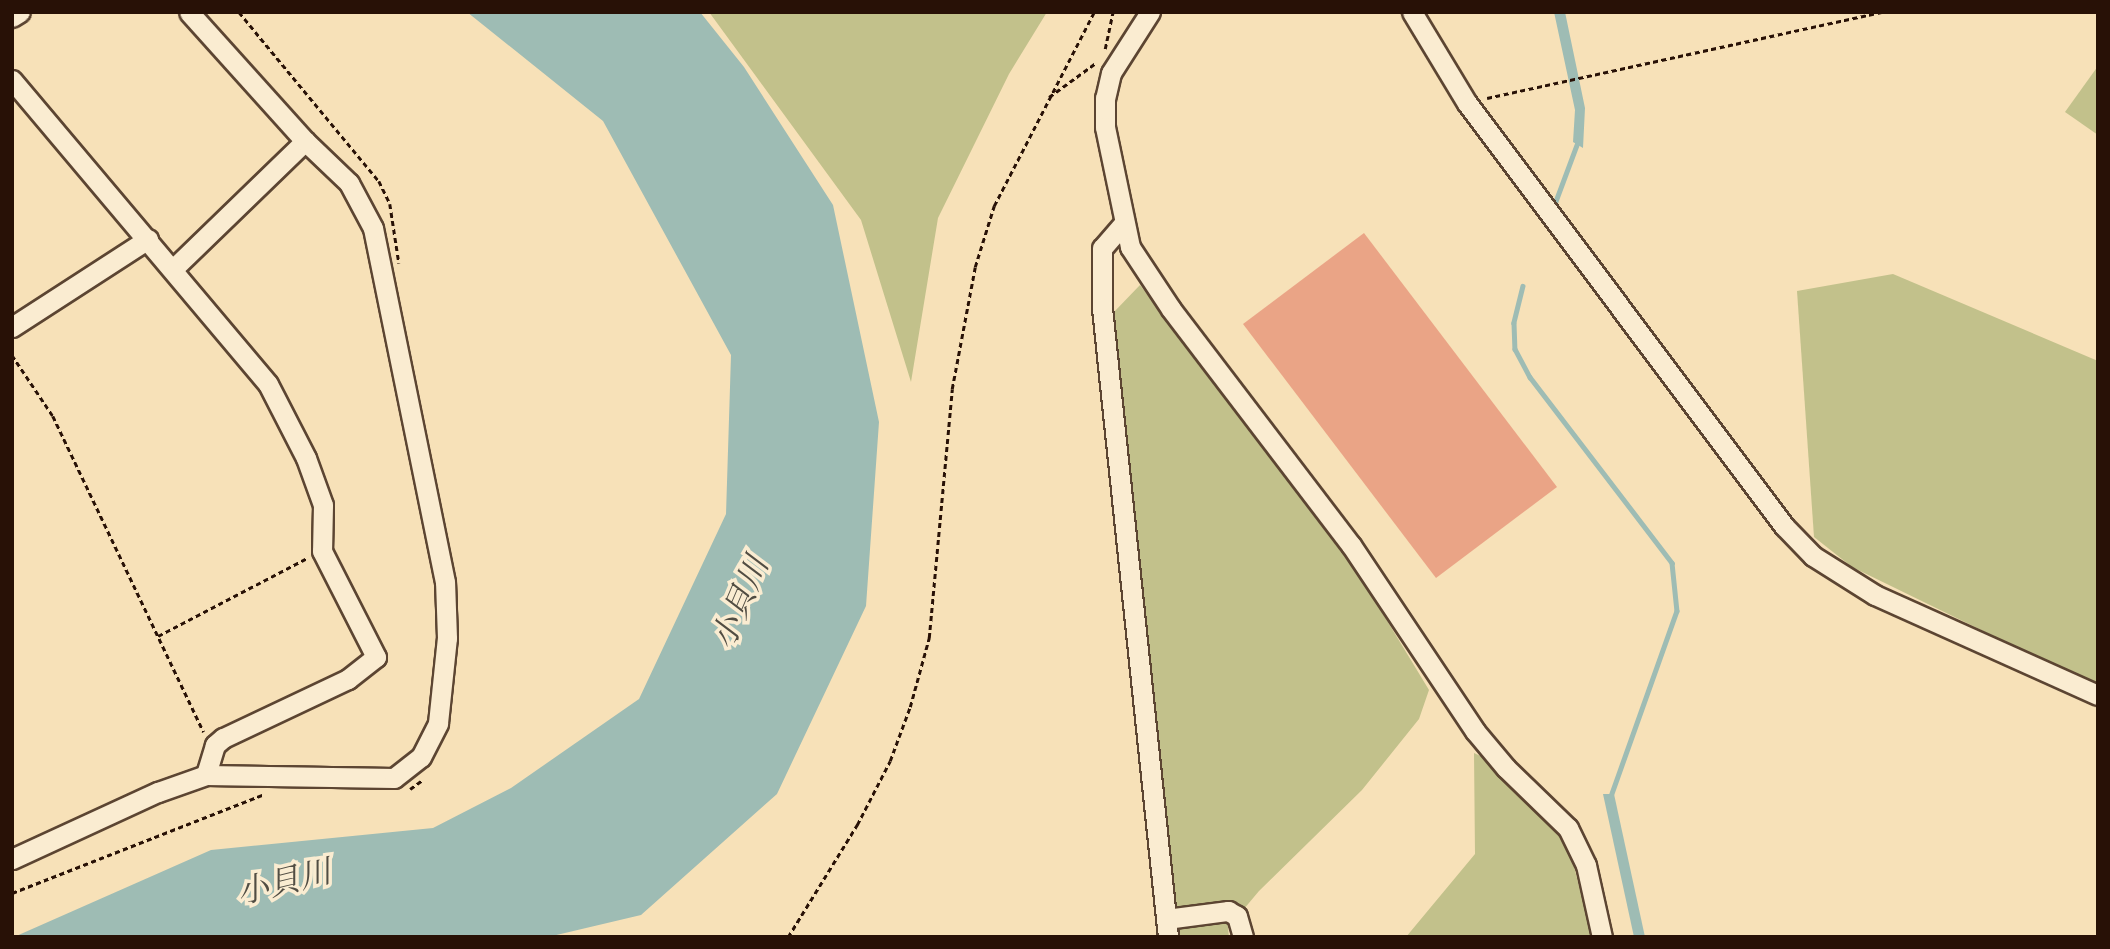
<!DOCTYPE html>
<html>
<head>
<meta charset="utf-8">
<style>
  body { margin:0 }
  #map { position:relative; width:2110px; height:949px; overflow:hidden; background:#f7e1b8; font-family:Cardo,"Noto Serif JP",serif }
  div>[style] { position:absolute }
  .green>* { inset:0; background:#c2c18b }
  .water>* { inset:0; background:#9ebcb4 }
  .stream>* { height:4.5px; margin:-2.25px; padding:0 2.25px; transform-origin:2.25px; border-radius:2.25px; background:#9ebcb4 }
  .building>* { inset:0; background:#eaa486 }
  .path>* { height:2.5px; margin-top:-1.25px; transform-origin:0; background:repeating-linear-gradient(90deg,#281106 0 5px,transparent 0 8.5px) }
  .roads { filter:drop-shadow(2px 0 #5c4532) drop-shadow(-2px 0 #5c4532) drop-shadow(0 2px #5c4532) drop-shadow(0 -2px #5c4532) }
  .minor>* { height:19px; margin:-9.5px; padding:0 9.5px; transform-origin:9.5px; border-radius:9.5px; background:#faecd1 }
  span { translate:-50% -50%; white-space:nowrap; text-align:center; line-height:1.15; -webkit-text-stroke:7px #faecd1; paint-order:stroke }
  .water-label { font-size:32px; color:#514d43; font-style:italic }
  .frame { position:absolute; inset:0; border:14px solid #281106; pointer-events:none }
</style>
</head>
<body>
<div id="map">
  <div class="green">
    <i style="clip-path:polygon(709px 12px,1047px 12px,1009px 74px,938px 218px,911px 382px,861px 220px)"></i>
    <i style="clip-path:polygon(2098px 66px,2098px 135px,2065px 112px)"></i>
    <i style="clip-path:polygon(1893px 274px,2098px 361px,2098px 687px,1852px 567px,1814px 537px,1797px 291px)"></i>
    <i style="clip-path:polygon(1140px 285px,1360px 576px,1429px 690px,1419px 719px,1362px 790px,1259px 891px,1228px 928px,1229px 937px,1174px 937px,1169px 849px,1114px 312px)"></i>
    <i style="clip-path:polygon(1474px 753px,1489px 760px,1567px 839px,1592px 937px,1406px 937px,1475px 854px)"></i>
  </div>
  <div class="water">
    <i style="clip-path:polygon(467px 12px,700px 12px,744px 67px,833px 205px,879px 422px,866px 606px,777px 794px,641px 915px,548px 937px,14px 937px,211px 850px,433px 828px,511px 788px,639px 699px,726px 514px,731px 355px,603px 121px)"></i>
    <i style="clip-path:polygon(1554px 12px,1565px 12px,1585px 108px,1583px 148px,1573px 142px,1575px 110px)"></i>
    <i style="clip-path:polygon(1603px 794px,1614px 794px,1645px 937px,1634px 937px)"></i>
  </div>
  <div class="stream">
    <i style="left:1553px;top:208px;width:72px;rotate:-69.5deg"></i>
    <i style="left:1523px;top:286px;width:38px;rotate:104deg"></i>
    <i style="left:1514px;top:323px;width:26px;rotate:88deg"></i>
    <i style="left:1515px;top:349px;width:32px;rotate:62deg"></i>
    <i style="left:1530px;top:377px;width:234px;rotate:52.6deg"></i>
    <i style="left:1672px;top:563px;width:48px;rotate:84.1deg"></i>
    <i style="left:1677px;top:611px;width:200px;rotate:109.6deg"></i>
  </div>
  <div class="building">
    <i style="clip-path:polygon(1364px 233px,1557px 487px,1436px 578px,1243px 324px)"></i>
  </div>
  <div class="path">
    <i style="left:239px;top:12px;width:219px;rotate:50.4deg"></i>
    <i style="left:379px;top:181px;width:25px;rotate:64deg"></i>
    <i style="left:390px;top:204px;width:60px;rotate:81.3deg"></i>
    <i style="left:1105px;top:49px;width:38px;rotate:-78deg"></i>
    <i style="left:1049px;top:97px;width:59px;rotate:-36.1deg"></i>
    <i style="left:1487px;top:98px;width:405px;rotate:-12.3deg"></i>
    <i style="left:12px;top:355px;width:73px;rotate:56.1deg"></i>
    <i style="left:53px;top:416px;width:350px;rotate:64.5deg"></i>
    <i style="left:158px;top:636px;width:168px;rotate:-27.6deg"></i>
    <i style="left:410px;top:789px;width:14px;rotate:-36deg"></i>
    <i style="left:12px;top:893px;width:271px;rotate:-21.4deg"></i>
    <i style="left:788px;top:937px;width:132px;rotate:-58.4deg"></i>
    <i style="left:857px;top:825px;width:72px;rotate:-62.7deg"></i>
    <i style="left:890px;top:761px;width:58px;rotate:-69.7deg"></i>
    <i style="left:910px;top:707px;width:72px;rotate:-74.6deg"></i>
    <i style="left:929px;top:638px;width:250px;rotate:-84.7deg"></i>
    <i style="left:952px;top:389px;width:124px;rotate:-79.3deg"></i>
    <i style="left:975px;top:267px;width:64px;rotate:-72.7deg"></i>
    <i style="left:994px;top:206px;width:218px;rotate:-62.7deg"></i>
  </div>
  <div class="roads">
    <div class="minor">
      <i style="left:1150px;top:12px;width:72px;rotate:122.6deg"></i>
      <i style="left:1111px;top:73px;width:26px;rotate:103deg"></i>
      <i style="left:1105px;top:98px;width:29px;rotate:90deg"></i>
      <i style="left:1105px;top:127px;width:123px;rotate:78.2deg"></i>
      <i style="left:1130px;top:247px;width:74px;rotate:56.5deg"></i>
      <i style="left:1171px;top:309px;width:297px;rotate:52.7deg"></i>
      <i style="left:1351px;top:545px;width:224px;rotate:56.3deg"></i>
      <i style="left:1475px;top:731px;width:48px;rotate:50deg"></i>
      <i style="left:1506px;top:768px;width:86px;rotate:44.1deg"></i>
      <i style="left:1568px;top:828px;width:41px;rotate:64.1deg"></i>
      <i style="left:1586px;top:865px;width:74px;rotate:77.5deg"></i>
      <i style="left:1412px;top:12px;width:106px;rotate:58.9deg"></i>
      <i style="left:1467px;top:103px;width:529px;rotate:53.15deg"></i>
      <i style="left:1784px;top:526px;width:42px;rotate:46deg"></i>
      <i style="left:1813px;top:556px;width:73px;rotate:32.2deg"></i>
      <i style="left:1875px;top:595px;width:244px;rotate:24.2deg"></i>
      <i style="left:12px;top:17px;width:9px;rotate:-32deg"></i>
      <i style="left:12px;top:80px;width:397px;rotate:49.9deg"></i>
      <i style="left:268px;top:384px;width:83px;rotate:62.8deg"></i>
      <i style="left:306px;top:458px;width:50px;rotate:70.1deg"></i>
      <i style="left:323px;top:505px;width:46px;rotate:91.2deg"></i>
      <i style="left:322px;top:551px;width:119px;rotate:63deg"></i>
      <i style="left:376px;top:657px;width:36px;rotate:142deg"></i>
      <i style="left:348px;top:679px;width:138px;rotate:154.7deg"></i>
      <i style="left:223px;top:738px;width:11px;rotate:139deg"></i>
      <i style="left:215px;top:745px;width:31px;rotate:107deg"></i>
      <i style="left:1124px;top:223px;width:33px;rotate:131deg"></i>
      <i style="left:1102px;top:248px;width:60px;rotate:90deg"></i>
      <i style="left:1102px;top:308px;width:632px;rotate:84.01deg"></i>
      <i style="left:173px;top:269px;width:184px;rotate:-44.1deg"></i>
      <i style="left:12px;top:327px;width:162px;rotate:-32.9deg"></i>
      <i style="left:12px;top:859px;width:161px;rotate:-24.7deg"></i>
      <i style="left:158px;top:792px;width:51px;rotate:-19.5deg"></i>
      <i style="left:206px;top:775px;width:188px;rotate:0.9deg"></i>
      <i style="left:394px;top:778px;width:34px;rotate:-38deg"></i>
      <i style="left:421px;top:757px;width:38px;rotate:-63deg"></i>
      <i style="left:438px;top:723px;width:85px;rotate:-84deg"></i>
      <i style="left:447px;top:638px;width:56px;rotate:-92deg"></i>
      <i style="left:445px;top:582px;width:361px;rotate:-101.5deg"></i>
      <i style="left:373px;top:228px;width:51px;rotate:-118.1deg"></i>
      <i style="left:349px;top:183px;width:61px;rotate:-136.3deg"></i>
      <i style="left:305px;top:141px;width:173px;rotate:-132deg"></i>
      <i style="left:1166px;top:919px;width:63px;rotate:-7.4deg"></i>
      <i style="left:1228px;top:911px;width:10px;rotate:29deg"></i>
      <i style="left:1237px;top:916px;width:22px;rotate:74deg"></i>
    </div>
  </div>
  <div class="water-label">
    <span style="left:741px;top:603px;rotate:-67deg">小貝川</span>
    <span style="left:284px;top:883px;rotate:-14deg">小貝川</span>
  </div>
  <div class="frame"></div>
</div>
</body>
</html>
